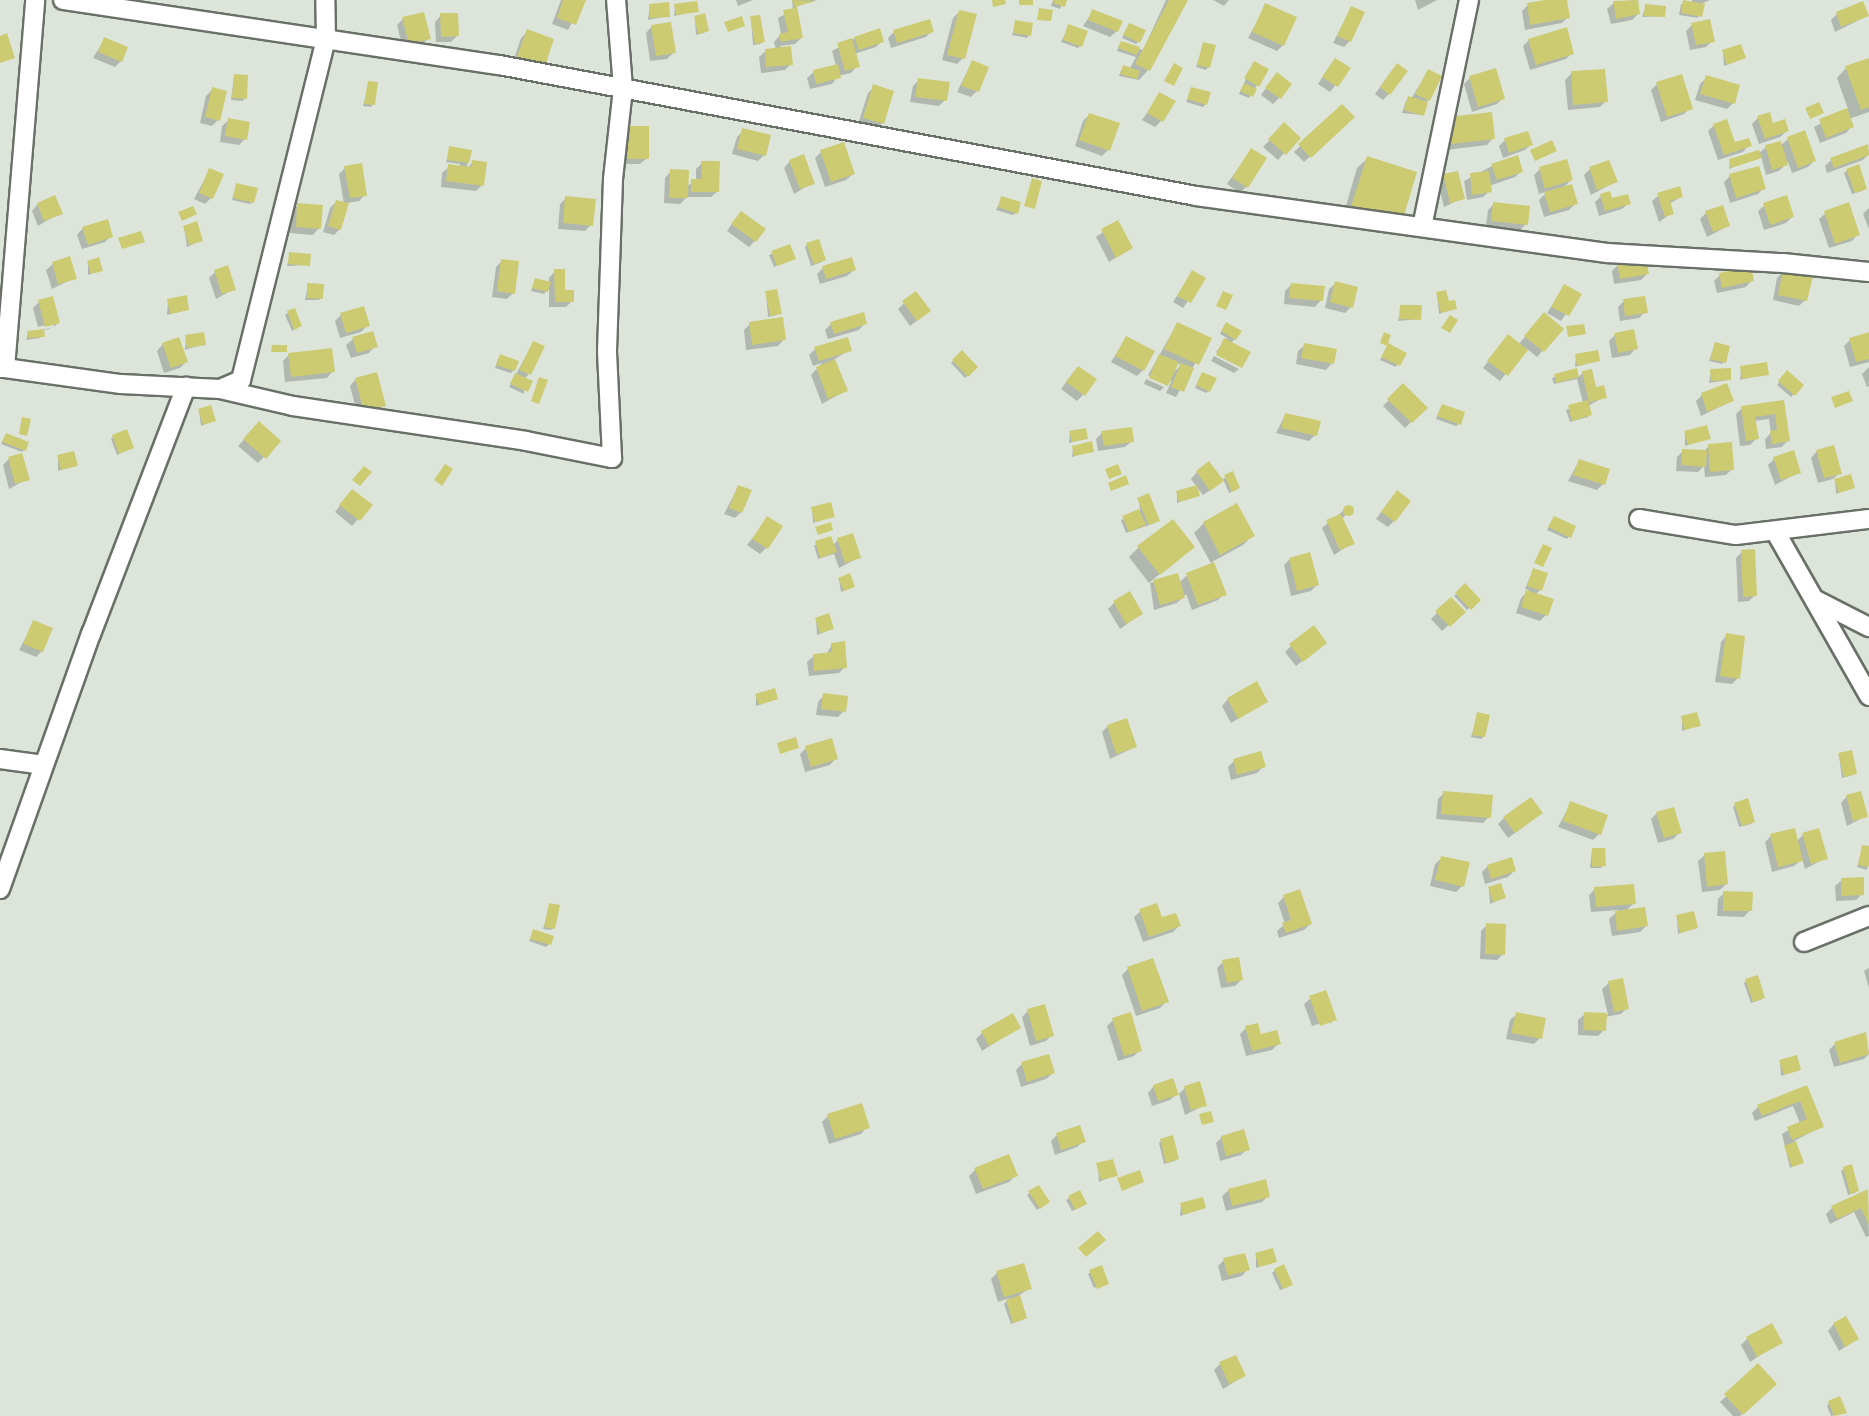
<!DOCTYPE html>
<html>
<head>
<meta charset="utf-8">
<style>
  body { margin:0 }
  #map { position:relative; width:1869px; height:1416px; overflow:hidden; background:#dde5db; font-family:"PT Sans",sans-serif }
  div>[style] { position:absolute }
  .shadow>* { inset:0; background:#0003 }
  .building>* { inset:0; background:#cccb72 }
  .round { border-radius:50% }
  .roads { filter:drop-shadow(2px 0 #697067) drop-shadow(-2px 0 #697067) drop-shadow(0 2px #697067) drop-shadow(0 -2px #697067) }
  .minor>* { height:18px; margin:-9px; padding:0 9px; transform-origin:9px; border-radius:9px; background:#fff }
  span { translate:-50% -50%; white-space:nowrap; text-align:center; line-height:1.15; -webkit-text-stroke:6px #eaf2e8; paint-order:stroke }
</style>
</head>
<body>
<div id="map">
  <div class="shadow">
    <i style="clip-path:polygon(561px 0,584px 0,568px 30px,552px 24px)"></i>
    <i style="clip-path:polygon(736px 0,753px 0,738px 6px)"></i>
    <i style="clip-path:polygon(792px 0,817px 0,795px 7px,801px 38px,795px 44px,780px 46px,791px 64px,785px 70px,761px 73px,759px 57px,766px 51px,776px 50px,774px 42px,781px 34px,778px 18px,793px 10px)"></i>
    <i style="clip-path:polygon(1053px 0,1065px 0,1060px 9px,1051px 6px)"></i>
    <i style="clip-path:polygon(1166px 0,1186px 0,1148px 70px,1139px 80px,1119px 76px,1121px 70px,1129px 70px,1136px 57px,1117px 51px,1119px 45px,1121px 43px,1143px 50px)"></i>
    <i style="clip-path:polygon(1213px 0,1229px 0,1224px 6px)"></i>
    <i style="clip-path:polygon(1415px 0,1437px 0,1418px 10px)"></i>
    <i style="clip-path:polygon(1565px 0,1568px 17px,1562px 23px,1525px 30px,1522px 11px,1528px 5px)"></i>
    <i style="clip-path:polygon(1636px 0,1638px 14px,1632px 20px,1611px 24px,1607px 9px,1614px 3px)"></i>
    <i style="clip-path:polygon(1692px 0,1710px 0,1703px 3px,1698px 18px,1679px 15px,1681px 4px,1692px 3px)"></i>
    <i style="clip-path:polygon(650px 6px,668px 16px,648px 20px)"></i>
    <i style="clip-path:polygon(675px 6px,697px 11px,674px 16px)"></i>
    <i style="clip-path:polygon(1266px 6px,1283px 45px,1277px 51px,1248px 38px)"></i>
    <i style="clip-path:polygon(1646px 6px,1663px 16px,1642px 17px)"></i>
    <i style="clip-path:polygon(1351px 8px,1350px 41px,1344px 47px,1333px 43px)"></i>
    <i style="clip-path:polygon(1093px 11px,1117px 31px,1110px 37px,1083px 26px)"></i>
    <i style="clip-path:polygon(959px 12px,963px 58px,957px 64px,942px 60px,953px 18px)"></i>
    <i style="clip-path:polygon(1837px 14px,1867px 16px,1835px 32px,1831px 20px)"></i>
    <i style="clip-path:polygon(441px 15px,457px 36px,451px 42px,436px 42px,435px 22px)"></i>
    <i style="clip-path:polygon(695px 18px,707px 30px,704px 33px,696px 35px)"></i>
    <i style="clip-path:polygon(751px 18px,763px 42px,760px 44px,753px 45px)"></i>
    <i style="clip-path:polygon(403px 19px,429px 38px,422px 44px,403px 49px,397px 25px)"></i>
    <i style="clip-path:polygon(1016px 22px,1029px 35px,1027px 38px,1012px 35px)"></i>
    <i style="clip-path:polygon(1129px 25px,1139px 41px,1136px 44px,1122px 38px)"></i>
    <i style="clip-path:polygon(1692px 25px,1712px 41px,1706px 47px,1690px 50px,1686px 31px)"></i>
    <i style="clip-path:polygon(652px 26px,673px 53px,667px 59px,650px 61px,646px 33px)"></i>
    <i style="clip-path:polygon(1069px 26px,1080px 46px,1078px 48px,1061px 42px)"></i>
    <i style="clip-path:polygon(932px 31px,926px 37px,891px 48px,888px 38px,894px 32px)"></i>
    <i style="clip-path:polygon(527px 32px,552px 40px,511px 68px,521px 38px)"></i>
    <i style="clip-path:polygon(855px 38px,882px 41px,876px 47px,854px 54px,857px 66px,851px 73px,838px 76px,832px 84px,810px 89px,807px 78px,814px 72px,836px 66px,832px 51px)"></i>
    <i style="clip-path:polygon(104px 40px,121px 61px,115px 67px,93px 58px)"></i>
    <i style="clip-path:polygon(1529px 40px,1572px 53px,1566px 59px,1530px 70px,1523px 46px)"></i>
    <i style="clip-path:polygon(1204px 44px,1208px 67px,1206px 70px,1196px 67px)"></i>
    <i style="clip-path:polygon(1723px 52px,1743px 58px,1724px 66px)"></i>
    <i style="clip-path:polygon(1869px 60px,1869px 112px,1849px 119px,1852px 126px,1846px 133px,1820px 143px,1814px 127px,1848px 109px,1837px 78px,1846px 68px)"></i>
    <i style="clip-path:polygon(972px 62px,977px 91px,971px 97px,957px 92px)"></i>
    <i style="clip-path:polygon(1252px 66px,1257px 85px,1249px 98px,1239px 94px)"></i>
    <i style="clip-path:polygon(1330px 66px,1348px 69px,1330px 92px,1318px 84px)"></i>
    <i style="clip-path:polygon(1428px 71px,1428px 100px,1422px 115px,1402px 113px,1406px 101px,1411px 99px)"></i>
    <i style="clip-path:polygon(1391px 72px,1389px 94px,1383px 100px,1375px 94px)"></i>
    <i style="clip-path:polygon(1572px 73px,1606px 101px,1600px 107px,1568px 110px,1565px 80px)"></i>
    <i style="clip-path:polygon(234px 76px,245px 98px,243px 101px,231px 100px)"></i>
    <i style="clip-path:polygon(1470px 78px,1503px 98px,1497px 104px,1472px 112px,1464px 84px)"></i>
    <i style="clip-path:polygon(1706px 78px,1733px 103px,1727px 109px,1695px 100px,1700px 84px)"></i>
    <i style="clip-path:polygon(919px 80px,945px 100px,939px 106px,910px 102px,913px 86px)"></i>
    <i style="clip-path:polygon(1271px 81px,1279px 98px,1273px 104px,1261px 95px)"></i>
    <i style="clip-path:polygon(369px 83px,373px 104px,371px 107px,363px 106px)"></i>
    <i style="clip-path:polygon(1657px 84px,1690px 108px,1684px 114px,1661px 122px,1651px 90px)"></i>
    <i style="clip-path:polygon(874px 87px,882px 123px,876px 129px,858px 124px,868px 93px)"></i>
    <i style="clip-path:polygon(213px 89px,218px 120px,212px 126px,200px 123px,206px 96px)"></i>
    <i style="clip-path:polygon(1192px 89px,1206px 104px,1203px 107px,1186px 102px)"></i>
    <i style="clip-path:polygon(1160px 94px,1161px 121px,1155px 127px,1142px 120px)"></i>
    <i style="clip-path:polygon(1342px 107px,1352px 117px,1304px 162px,1294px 152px)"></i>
    <i style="clip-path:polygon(1089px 115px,1108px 150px,1102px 156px,1075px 146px,1083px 121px)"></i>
    <i style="clip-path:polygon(1758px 118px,1787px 131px,1780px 137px,1759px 144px,1752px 124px)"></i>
    <i style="clip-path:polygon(229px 120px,245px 139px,239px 145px,220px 142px,222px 126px)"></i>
    <i style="clip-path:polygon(1284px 125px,1298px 138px,1278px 160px,1263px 147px)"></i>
    <i style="clip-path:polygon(1443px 125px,1493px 138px,1487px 145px,1446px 150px)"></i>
    <i style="clip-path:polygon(1714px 125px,1734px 145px,1749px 145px,1743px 152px,1718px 160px,1708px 131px)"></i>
    <i style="clip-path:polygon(743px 131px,764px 155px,758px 161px,732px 154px,737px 137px)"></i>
    <i style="clip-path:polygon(621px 134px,647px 158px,640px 164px,620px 164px)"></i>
    <i style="clip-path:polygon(1788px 139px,1814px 161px,1808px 167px,1792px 173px,1788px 162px,1779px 171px,1766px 175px,1761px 156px,1729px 169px,1730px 161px,1758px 154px,1766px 147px,1780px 146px)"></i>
    <i style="clip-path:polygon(1505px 140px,1531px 144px,1525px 150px,1503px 158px,1499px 146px)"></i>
    <i style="clip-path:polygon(1867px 147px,1869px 154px,1863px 160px,1827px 173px,1825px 166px,1831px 160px)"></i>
    <i style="clip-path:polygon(450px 148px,469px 152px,467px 168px,473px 162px,482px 185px,476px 191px,441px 187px,442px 173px,449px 167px,460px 168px,460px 164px,446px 162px)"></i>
    <i style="clip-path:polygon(821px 152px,853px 174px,846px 180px,825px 187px,815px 158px)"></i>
    <i style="clip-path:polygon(1246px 157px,1246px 187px,1240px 193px,1227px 184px)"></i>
    <i style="clip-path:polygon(1367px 159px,1400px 221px,1343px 216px,1357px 168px)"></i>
    <i style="clip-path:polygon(790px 161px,812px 183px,794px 194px,784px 168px)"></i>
    <i style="clip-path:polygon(702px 163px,718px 191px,711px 197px,687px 197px,680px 204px,664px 203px,665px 178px,671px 171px,687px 186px,696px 181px,696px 169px)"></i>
    <i style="clip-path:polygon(1492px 166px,1521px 171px,1515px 177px,1489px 186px,1490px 191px,1483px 197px,1467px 200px,1464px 181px)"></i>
    <i style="clip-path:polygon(345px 168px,365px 195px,359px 201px,347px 203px,340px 229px,334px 235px,323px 232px,330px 208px,336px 202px,344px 204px,339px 174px)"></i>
    <i style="clip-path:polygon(1540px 169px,1571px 180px,1562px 189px,1575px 204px,1569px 210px,1544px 217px,1539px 200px,1548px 191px,1539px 194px,1534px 175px)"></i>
    <i style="clip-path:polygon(1590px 169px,1615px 182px,1591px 195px,1584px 175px)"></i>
    <i style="clip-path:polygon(209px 171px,211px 198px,205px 204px,194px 199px)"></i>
    <i style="clip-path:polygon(1847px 171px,1865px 188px,1862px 191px,1852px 194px,1844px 173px)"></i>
    <i style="clip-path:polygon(1444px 176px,1463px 198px,1444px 207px,1438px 182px)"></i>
    <i style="clip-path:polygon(1730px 176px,1764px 188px,1758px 194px,1730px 203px,1724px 182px)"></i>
    <i style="clip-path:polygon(236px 186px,253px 202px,250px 204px,232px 200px)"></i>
    <i style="clip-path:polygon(1659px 195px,1681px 197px,1669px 204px,1672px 213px,1659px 222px,1652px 201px)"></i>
    <i style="clip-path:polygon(1601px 196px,1610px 200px,1629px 203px,1622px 209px,1599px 216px,1595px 202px)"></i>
    <i style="clip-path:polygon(566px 198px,591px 225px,585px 231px,558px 229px,560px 204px)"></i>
    <i style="clip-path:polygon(1002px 198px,1016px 213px,1013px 215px,996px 210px)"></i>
    <i style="clip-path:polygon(38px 204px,60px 213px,38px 226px,32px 211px)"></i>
    <i style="clip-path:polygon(1494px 204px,1526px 224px,1520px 230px,1486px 226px,1488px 210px)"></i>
    <i style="clip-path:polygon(298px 205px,319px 228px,313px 235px,290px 233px,292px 211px)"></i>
    <i style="clip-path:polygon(1765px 205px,1792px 217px,1786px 223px,1764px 230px,1758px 211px)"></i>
    <i style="clip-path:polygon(1869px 208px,1869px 229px,1863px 214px)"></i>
    <i style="clip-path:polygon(1706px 213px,1728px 226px,1707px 237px,1700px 219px)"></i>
    <i style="clip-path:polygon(1826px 213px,1858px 234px,1852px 241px,1829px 248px,1819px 219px)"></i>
    <i style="clip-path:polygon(735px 219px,755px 241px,749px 247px,727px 231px)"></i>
    <i style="clip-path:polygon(1117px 223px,1131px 248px,1109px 262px,1096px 237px)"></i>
    <i style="clip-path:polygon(184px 227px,200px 241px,187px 247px)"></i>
    <i style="clip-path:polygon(83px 228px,111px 236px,105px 242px,82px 249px,77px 235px)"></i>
    <i style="clip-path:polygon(807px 245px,824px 260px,822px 262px,811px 266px,805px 247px)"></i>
    <i style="clip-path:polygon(789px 246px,791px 260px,774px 267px,769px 255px)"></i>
    <i style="clip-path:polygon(290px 254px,308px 265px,287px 266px)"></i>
    <i style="clip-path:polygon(502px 261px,513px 293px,507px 299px,492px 297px,496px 267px)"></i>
    <i style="clip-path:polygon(88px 262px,101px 270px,88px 275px)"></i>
    <i style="clip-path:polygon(53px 264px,74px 278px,52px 289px,46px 270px)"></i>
    <i style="clip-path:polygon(1618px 265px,1647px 274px,1641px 280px,1614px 284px,1612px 271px)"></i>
    <i style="clip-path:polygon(823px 268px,854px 270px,847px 276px,820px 284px,817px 274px)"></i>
    <i style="clip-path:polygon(555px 271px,564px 292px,572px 301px,566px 307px,549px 307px,549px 288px,544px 294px,531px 291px,535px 280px,549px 284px,549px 278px)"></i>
    <i style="clip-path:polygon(215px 272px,234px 289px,216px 299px,209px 278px)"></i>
    <i style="clip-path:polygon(1783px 272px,1805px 300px,1799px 306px,1773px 300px,1777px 278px)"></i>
    <i style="clip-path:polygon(1192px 273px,1203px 279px,1183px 308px,1173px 302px)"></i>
    <i style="clip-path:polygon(1720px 275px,1752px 280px,1746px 287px,1717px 293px,1714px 281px)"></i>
    <i style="clip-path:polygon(1336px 283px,1351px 307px,1345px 313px,1325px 308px,1329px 289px)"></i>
    <i style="clip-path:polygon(308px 285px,321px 298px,319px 300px,305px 300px)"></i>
    <i style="clip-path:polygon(1291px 285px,1321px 300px,1315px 307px,1284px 304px,1285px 291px)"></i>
    <i style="clip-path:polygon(1564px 287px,1579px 295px,1561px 321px,1547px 313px)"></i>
    <i style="clip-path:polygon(766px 293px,780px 313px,777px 315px,768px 317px)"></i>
    <i style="clip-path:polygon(1437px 294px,1447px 304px,1455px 308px,1439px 314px)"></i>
    <i style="clip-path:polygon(168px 301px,187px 310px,167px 315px)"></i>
    <i style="clip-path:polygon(1624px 301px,1645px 312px,1639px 318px,1620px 321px,1618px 307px)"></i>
    <i style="clip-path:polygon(39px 302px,58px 323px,54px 327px,54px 323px,38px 327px,33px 308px)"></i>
    <i style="clip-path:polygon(904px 303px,922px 317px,910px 326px,898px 309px)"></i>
    <i style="clip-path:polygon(1401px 307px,1420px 319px,1398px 321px)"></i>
    <i style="clip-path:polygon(288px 313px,300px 326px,292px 331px,285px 315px)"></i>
    <i style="clip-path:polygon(341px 315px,367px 326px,361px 332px,340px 338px,335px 321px)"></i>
    <i style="clip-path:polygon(1538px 321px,1562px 329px,1537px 357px,1526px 348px,1500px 381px,1483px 368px,1502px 343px,1518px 345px)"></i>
    <i style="clip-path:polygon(865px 323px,859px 330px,828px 339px,825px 330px,831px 324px)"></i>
    <i style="clip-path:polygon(750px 324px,784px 339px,778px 346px,746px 350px,744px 330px)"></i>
    <i style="clip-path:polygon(evenodd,1177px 324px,1209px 339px,1176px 397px,1166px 393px,1172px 380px,1166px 385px,1148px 375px,1177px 324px,1176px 363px,1181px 365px,1171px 375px,1176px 363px)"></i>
    <i style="clip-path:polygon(54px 327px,42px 331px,40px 338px,26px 340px,28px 333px)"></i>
    <i style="clip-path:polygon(1224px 327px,1235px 339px,1230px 344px,1241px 366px,1216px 352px,1227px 338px,1220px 334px)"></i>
    <i style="clip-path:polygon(1869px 334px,1869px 362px,1850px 367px,1844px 346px,1850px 340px)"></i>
    <i style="clip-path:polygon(1615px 335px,1636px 348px,1630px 355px,1612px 358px,1609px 341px)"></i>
    <i style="clip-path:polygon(186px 337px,204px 344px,185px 350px)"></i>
    <i style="clip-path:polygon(1126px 338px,1143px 370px,1137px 376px,1111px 362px)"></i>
    <i style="clip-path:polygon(353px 339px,375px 346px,369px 353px,351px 358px,346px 345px)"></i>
    <i style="clip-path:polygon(533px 343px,529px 374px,524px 379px,524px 394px,509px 387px)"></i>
    <i style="clip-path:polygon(163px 344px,186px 362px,180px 368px,164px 373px,157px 351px)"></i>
    <i style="clip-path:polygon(1715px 344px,1724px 362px,1722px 364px,1709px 361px)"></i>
    <i style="clip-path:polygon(1305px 345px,1332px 363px,1326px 370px,1296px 364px,1298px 351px)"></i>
    <i style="clip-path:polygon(815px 349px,850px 350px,833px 360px,845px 391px,822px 404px,811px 375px,822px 363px,813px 366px,809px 355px)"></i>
    <i style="clip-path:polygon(1386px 349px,1404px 354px,1396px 367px,1380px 360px)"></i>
    <i style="clip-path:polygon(962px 353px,976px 367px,965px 378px,951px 363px)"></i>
    <i style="clip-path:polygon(289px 355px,333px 371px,327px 378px,285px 382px,283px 361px)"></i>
    <i style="clip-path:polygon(1214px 356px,1239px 369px,1234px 373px,1211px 361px)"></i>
    <i style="clip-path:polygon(1576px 356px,1598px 361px,1575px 367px)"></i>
    <i style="clip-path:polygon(498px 359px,514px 370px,511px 373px,495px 368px)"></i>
    <i style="clip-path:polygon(1869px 367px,1869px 386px,1867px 387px,1862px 374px)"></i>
    <i style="clip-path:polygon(1741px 368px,1766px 374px,1740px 380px)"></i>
    <i style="clip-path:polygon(1576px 371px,1577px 378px,1583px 373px,1604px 397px,1588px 406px,1588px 417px,1570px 422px,1566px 410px,1583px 403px,1577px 379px,1554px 384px,1552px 378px)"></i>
    <i style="clip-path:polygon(1711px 371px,1729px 380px,1709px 383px)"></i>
    <i style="clip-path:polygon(1787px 373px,1802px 385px,1791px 397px,1777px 385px)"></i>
    <i style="clip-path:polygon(1072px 374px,1083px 395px,1077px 401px,1061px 389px)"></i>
    <i style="clip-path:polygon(1200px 377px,1209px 391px,1206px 393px,1195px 388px)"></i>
    <i style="clip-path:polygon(356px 379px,384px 405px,378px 412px,358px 417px,350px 386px)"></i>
    <i style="clip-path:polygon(1146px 379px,1164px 387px,1160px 391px,1144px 384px)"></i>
    <i style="clip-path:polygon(1403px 386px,1425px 408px,1405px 428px,1383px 406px)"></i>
    <i style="clip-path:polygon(1702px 395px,1732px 401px,1701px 416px,1696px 401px)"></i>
    <i style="clip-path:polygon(1782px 402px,1788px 440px,1782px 447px,1766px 449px,1765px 439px,1771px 433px,1769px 419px,1754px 421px,1756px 439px,1750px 445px,1740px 446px,1736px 414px,1742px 408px)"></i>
    <i style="clip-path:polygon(1440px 409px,1459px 424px,1456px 426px,1436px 419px)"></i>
    <i style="clip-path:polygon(199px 411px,214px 420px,201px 426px)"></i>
    <i style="clip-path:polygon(1285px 415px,1315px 435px,1309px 441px,1276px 433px)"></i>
    <i style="clip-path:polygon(253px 430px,279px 441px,258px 463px,238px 446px)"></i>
    <i style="clip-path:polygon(1070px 433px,1086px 438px,1069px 443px)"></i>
    <i style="clip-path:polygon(1102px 433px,1132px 441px,1125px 447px,1098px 451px,1096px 439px)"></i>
    <i style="clip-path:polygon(1685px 433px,1709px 438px,1685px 446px)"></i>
    <i style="clip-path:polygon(113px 437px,132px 448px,117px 455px,111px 439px)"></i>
    <i style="clip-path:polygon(4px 438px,24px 450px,22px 452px,1px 444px)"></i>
    <i style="clip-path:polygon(1709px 446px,1732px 469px,1726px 475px,1705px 477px,1704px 466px,1698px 472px,1676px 471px,1677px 457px,1683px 451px,1703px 452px)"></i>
    <i style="clip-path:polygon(1073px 448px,1092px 451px,1072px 457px)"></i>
    <i style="clip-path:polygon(1817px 451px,1840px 473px,1833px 479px,1818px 483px,1811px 458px)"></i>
    <i style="clip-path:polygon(58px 456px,76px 465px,58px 471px)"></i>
    <i style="clip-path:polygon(9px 459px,27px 479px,9px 489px,3px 465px)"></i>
    <i style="clip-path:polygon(1774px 459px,1799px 472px,1775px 485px,1768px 465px)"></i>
    <i style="clip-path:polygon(1579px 461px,1603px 484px,1597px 490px,1568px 481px)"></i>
    <i style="clip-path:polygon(1197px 472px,1215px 487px,1203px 495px,1191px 479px)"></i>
    <i style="clip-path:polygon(1226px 477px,1238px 488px,1236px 490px,1229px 493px,1223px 479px)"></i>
    <i style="clip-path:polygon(1835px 481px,1853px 487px,1836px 494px)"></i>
    <i style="clip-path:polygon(738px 487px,741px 512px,735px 518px,724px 514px)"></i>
    <i style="clip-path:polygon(1177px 492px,1198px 496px,1177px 503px)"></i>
    <i style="clip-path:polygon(346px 498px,370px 506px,352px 526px,335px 512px)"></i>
    <i style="clip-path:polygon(1391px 499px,1394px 521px,1388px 527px,1376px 519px)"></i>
    <i style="clip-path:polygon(1139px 500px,1155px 523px,1126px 533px,1121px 520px,1140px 511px)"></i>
    <i style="clip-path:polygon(1349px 506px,1352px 508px,1341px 520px,1352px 543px,1334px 555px,1322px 528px)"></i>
    <i style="clip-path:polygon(812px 509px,832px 517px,813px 523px)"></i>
    <i style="clip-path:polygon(768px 518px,766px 548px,760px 554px,747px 545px)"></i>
    <i style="clip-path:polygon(1552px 521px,1569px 536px,1567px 539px,1547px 530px)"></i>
    <i style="clip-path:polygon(1204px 523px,1252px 536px,1243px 545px,1212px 562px,1224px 594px,1218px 600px,1192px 610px,1186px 594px,1177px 603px,1154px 610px,1150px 583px,1177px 576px,1179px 583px,1187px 575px,1212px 565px,1194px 533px)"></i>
    <i style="clip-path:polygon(838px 540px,858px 558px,839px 568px,834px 554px,818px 559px,814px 545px,832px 546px)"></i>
    <i style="clip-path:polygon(1139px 547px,1193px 547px,1149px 583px,1129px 557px)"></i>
    <i style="clip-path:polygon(1742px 552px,1755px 595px,1749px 601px,1738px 602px,1736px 558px)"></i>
    <i style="clip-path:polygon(1290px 559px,1317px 585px,1311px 591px,1291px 596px,1284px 565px)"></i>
    <i style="clip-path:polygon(1533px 570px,1540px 590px,1535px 595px,1546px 615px,1540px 621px,1516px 613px,1521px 598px,1529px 590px,1525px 589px)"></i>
    <i style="clip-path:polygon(839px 579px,853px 586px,841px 592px)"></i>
    <i style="clip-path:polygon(1465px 586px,1478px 600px,1467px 610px,1454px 596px)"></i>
    <i style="clip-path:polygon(1451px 599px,1463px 612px,1442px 631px,1431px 619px)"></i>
    <i style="clip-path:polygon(1114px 603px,1141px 614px,1120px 629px,1108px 609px)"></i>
    <i style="clip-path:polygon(816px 620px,832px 629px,817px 635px)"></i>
    <i style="clip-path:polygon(34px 622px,42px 651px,36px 657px,19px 650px)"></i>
    <i style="clip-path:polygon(1727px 635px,1738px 678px,1732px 684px,1715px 682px,1721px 642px)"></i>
    <i style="clip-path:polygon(832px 644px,845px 667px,839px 673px,809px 676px,807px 662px,814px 656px,826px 655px)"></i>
    <i style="clip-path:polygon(1291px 646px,1318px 649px,1296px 666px,1285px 652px)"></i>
    <i style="clip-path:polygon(824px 695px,844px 711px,838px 717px,816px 715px,818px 702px)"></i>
    <i style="clip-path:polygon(756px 696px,776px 699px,756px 706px)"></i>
    <i style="clip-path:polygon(1228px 699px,1266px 702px,1231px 723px,1222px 706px)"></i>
    <i style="clip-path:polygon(1478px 715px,1484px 736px,1481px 739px,1471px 737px)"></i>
    <i style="clip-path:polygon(1682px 718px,1699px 725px,1682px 731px)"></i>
    <i style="clip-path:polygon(1108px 726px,1135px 747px,1110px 759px,1102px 732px)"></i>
    <i style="clip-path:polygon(806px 748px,836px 758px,830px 765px,805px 772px,800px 754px)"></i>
    <i style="clip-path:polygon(1839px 755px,1855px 773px,1853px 775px,1842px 778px)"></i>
    <i style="clip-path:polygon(1234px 761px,1263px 767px,1257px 773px,1231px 780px,1228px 767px)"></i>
    <i style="clip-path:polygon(1444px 793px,1489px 817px,1483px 823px,1436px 819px,1438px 799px)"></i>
    <i style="clip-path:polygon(1847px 796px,1866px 816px,1847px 826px,1841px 803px)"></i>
    <i style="clip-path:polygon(1571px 803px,1599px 834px,1593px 840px,1558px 827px)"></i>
    <i style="clip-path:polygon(1736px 804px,1753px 822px,1751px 824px,1739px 827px,1733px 807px)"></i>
    <i style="clip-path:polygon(1657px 813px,1679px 833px,1673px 839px,1658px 843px,1651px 819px)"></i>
    <i style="clip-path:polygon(1504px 818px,1534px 819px,1508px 838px,1498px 824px)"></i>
    <i style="clip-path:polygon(1803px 835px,1826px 858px,1805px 869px,1802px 859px,1794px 866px,1772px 872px,1765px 842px,1771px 836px,1796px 842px)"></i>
    <i style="clip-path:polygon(1863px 847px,1869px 848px,1867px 870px,1857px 867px)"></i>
    <i style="clip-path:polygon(1592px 850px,1604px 865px,1601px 868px,1590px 868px)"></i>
    <i style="clip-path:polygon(1705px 855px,1726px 884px,1720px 890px,1702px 892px,1698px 861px)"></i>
    <i style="clip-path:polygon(1442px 858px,1462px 886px,1456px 892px,1430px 886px,1435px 864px)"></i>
    <i style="clip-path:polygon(1488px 866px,1514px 871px,1508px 877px,1485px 884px,1482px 872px)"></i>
    <i style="clip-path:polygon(1842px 880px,1862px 894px,1856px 900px,1836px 901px,1835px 886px)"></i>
    <i style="clip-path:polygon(1489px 889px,1504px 898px,1490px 904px)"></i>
    <i style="clip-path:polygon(1595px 889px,1634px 903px,1625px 912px,1646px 926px,1640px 932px,1612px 936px,1609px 919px,1619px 910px,1591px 912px,1589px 895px)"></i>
    <i style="clip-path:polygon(1724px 893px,1750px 910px,1744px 917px,1717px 916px,1718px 899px)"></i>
    <i style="clip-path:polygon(1284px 897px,1310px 924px,1304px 930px,1279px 938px,1277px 931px,1285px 924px,1278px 903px)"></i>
    <i style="clip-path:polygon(550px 905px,553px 928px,551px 930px,543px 929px)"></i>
    <i style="clip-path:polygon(1141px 911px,1161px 920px,1179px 926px,1173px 932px,1143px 942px,1134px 917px)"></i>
    <i style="clip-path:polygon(1677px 917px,1696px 928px,1678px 934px)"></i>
    <i style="clip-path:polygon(1487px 925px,1503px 954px,1497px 960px,1480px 959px,1481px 931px)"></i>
    <i style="clip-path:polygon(534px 932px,549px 944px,546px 947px,529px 941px)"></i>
    <i style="clip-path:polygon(1223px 962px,1241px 980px,1235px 986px,1221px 988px,1217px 968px)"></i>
    <i style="clip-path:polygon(1869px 968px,1869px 988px,1864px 971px)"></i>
    <i style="clip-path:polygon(1128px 969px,1166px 1002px,1160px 1008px,1136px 1016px,1122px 975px)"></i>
    <i style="clip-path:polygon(1746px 981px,1763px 998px,1760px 1000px,1751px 1003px,1744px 983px)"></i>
    <i style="clip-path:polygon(1609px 983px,1627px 1008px,1621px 1014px,1605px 1017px,1604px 1030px,1598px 1036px,1578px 1035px,1578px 1020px,1585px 1014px,1608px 1015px,1602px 989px)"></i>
    <i style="clip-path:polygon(1311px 998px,1334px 1019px,1330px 1024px,1330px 1020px,1312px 1026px,1304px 1004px)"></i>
    <i style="clip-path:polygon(1028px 1011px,1052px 1035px,1046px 1041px,1030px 1046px,1022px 1017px)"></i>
    <i style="clip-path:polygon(1517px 1014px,1540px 1038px,1534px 1044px,1506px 1039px,1510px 1020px)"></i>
    <i style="clip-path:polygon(1113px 1020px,1140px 1050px,1134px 1056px,1118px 1061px,1107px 1026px)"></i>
    <i style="clip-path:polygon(1019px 1027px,982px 1051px,976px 1039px,982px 1033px)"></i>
    <i style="clip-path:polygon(1246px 1028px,1260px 1037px,1279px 1043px,1272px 1050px,1246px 1056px,1240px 1034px)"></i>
    <i style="clip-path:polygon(1864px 1035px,1869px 1054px,1864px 1059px,1834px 1067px,1829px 1050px,1835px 1044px)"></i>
    <i style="clip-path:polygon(1780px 1062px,1799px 1069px,1781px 1076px)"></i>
    <i style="clip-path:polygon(1022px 1064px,1053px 1073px,1046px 1079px,1021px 1087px,1016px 1070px)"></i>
    <i style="clip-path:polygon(1154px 1086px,1177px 1094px,1170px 1100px,1152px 1106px,1148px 1093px)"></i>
    <i style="clip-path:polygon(1806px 1087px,1821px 1127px,1794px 1141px,1802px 1162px,1790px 1168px,1782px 1134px,1800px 1123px,1793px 1106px,1755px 1121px,1752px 1113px,1758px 1107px)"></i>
    <i style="clip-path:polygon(1185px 1088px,1205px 1105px,1185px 1115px,1179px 1094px)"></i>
    <i style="clip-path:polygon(828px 1116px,867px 1127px,861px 1134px,829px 1144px,822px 1122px)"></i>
    <i style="clip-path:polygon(1057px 1135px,1083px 1141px,1077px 1147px,1055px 1155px,1051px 1141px)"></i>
    <i style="clip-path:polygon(1222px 1137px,1247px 1149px,1241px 1155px,1220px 1161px,1216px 1143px)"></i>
    <i style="clip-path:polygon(1161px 1141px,1177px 1158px,1175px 1161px,1164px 1164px,1159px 1143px)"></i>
    <i style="clip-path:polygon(1098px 1165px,1115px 1175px,1099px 1182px)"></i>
    <i style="clip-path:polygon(1844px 1169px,1857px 1191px,1855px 1193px,1848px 1195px,1841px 1171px)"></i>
    <i style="clip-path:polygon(975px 1170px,1015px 1176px,1009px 1182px,976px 1194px,969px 1176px)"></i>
    <i style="clip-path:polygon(1229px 1190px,1268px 1196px,1262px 1202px,1226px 1211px,1222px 1196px)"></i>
    <i style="clip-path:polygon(1867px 1191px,1869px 1236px,1866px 1237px,1854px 1212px,1830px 1224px,1826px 1214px,1832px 1208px)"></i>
    <i style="clip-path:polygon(1030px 1193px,1045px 1204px,1037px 1210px,1027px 1195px)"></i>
    <i style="clip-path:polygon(1079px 1193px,1082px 1206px,1072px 1211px,1066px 1200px)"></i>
    <i style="clip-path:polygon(1181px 1205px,1204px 1208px,1180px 1216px)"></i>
    <i style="clip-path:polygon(1256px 1255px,1275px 1261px,1256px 1268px)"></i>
    <i style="clip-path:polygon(1224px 1260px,1248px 1269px,1242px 1276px,1222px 1281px,1218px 1266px)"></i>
    <i style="clip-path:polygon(1275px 1270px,1288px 1287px,1280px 1290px,1272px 1273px)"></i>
    <i style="clip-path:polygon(1091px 1272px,1106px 1283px,1094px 1288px,1088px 1274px)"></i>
    <i style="clip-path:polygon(997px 1273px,1030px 1288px,1018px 1296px,1025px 1318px,1022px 1320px,1011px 1324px,1004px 1304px,1010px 1298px,998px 1302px,991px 1279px)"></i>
    <i style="clip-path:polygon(1834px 1324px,1857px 1339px,1839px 1351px,1828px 1331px)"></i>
    <i style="clip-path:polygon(1747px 1339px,1780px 1342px,1750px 1362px,1741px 1345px)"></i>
    <i style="clip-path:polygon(1220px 1364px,1244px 1376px,1223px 1389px,1214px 1370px)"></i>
    <i style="clip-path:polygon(1758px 1366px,1774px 1384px,1740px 1416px,1733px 1416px,1720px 1402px)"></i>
    <i style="clip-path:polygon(1829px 1403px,1845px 1412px,1831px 1416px,1827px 1406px)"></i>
  </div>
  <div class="building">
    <i style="clip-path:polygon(563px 0,586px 0,576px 25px,557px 18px)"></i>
    <i style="clip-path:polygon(792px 0,816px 1px,797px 6px,803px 38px,781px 42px,779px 34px,788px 32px,783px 10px,795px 8px)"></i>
    <i style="clip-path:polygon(992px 0,1005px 0,1006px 4px,993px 7px)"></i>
    <i style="clip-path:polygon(1019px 0,1033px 0,1033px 5px,1019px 5px)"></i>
    <i style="clip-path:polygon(1054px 0,1067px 0,1065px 7px,1053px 3px)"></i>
    <i style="clip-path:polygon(1169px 0,1188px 0,1150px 71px,1135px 64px)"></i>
    <i style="clip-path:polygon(1545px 0,1567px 0,1570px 18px,1530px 25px,1527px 3px)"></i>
    <i style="clip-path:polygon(1638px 0,1640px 14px,1616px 19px,1613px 1px)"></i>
    <i style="clip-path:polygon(1683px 0,1705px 4px,1702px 17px,1681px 13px)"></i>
    <i style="clip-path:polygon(697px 1px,699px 12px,676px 15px,674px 4px)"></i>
    <i style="clip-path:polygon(1863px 1px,1869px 16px,1841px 27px,1836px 12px)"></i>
    <i style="clip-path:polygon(669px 2px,670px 17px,650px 18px,649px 4px)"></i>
    <i style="clip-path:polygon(1265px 3px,1297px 17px,1284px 46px,1252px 32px)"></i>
    <i style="clip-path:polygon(1645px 4px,1666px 6px,1665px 17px,1644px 16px)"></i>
    <i style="clip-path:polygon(1351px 6px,1365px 12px,1351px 42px,1337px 36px)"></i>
    <i style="clip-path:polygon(1039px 8px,1053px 10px,1051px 21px,1037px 20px)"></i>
    <i style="clip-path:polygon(1092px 9px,1123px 21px,1118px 32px,1088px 20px)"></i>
    <i style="clip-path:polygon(959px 10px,977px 14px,965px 59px,947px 55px)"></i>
    <i style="clip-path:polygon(424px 12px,431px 39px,409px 44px,402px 17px)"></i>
    <i style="clip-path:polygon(440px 13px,458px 13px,459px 36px,441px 37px)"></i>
    <i style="clip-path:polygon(705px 13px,709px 31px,698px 34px,694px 16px)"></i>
    <i style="clip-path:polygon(760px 15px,765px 42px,755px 44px,750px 16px)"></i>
    <i style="clip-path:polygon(742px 16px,745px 26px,728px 32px,724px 22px)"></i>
    <i style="clip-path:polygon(930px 19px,934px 32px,897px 43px,893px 30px)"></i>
    <i style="clip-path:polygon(1710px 19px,1715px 42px,1696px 45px,1691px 23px)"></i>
    <i style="clip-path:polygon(1015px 20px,1033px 23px,1031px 36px,1013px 33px)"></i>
    <i style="clip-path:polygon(671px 22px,676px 53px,656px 56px,651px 25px)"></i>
    <i style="clip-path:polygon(1129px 23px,1146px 30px,1140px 43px,1123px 35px)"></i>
    <i style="clip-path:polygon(1068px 24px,1088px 31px,1082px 47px,1063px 40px)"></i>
    <i style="clip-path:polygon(1567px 27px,1574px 54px,1536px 65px,1528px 39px)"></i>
    <i style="clip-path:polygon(880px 28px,884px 42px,859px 50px,854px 37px)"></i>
    <i style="clip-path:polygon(527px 29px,554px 39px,543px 72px,515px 62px)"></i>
    <i style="clip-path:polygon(7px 33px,15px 58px,0 63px,0 36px)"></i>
    <i style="clip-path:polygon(104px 37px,128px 47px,122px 62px,98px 52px)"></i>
    <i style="clip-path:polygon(852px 38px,860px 67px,845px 71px,837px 43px)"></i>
    <i style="clip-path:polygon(1121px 41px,1140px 47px,1137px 55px,1118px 48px)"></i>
    <i style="clip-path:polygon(1203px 42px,1216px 45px,1210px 68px,1197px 65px)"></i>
    <i style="clip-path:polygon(1741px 44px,1746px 58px,1727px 65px,1722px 50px)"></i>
    <i style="clip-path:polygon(791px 46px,793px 65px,766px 67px,765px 49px)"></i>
    <i style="clip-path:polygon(1335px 58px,1351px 68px,1338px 87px,1322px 77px)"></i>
    <i style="clip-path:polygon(1869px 58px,1869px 107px,1861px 110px,1845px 66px)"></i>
    <i style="clip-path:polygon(972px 60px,989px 67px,979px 92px,961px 86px)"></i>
    <i style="clip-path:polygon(1254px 61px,1269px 69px,1259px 87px,1244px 78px)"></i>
    <i style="clip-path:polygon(1174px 63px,1183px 68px,1174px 86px,1164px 81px)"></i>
    <i style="clip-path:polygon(1397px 63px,1408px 71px,1390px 95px,1380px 87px)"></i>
    <i style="clip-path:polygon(838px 64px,841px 78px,816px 84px,813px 70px)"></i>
    <i style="clip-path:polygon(1123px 65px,1140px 71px,1137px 79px,1120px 74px)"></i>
    <i style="clip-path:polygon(1496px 68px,1505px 99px,1478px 107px,1469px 76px)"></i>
    <i style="clip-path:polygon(1428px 69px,1442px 76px,1430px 101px,1415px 94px)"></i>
    <i style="clip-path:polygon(1605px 69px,1608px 102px,1573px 105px,1571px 71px)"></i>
    <i style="clip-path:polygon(1277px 72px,1292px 84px,1281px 99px,1265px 88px)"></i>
    <i style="clip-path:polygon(234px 74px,248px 75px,247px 99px,232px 98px)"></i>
    <i style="clip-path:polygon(1682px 74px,1693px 109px,1667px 117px,1656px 82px)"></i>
    <i style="clip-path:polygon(1706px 75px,1740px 85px,1735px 104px,1700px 94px)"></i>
    <i style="clip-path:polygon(918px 78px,950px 82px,947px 101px,915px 97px)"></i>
    <i style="clip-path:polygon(368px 81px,378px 82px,375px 105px,364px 104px)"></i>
    <i style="clip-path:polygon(1244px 83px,1257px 89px,1253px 97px,1240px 91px)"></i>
    <i style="clip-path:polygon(873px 84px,894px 91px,884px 124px,863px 118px)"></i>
    <i style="clip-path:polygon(212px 87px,227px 91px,220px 121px,205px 117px)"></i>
    <i style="clip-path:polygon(1191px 87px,1211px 92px,1207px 105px,1187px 99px)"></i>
    <i style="clip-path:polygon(1159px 92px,1176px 101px,1163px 122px,1147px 113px)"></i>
    <i style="clip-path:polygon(1408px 96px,1428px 102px,1424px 116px,1404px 110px)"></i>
    <i style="clip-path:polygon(1819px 102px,1824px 113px,1810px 119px,1805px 108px)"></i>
    <i style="clip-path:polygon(1342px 104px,1355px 117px,1311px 158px,1298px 144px)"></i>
    <i style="clip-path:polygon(1847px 108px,1854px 127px,1826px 138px,1819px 119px)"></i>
    <i style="clip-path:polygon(1492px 112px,1495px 139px,1451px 144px,1448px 117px)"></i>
    <i style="clip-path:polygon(1770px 112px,1773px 123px,1785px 119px,1789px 131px,1765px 139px,1757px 116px)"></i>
    <i style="clip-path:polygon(1089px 113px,1120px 123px,1110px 151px,1079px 140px)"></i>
    <i style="clip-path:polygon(228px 118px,250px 122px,247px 140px,225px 136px)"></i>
    <i style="clip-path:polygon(1727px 119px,1735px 142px,1749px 138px,1752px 146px,1724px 155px,1713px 124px)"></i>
    <i style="clip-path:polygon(1284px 122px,1301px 138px,1286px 155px,1268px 139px)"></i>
    <i style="clip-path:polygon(626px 126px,649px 126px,649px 159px,626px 159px)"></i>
    <i style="clip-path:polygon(742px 128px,771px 135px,766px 156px,737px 149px)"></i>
    <i style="clip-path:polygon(1805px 130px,1816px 161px,1798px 168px,1787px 137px)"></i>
    <i style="clip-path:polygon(1528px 131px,1533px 145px,1509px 153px,1504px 138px)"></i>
    <i style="clip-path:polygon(1552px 140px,1557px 151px,1535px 161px,1530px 150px)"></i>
    <i style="clip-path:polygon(1781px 141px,1788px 165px,1772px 170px,1765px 145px)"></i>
    <i style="clip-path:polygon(844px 142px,855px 174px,831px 182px,820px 150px)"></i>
    <i style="clip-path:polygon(1868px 144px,1869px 155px,1834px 168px,1830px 158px)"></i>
    <i style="clip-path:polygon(449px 146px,472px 150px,469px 163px,447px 160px)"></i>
    <i style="clip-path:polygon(1251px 148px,1267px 158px,1248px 188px,1232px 178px)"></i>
    <i style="clip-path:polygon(1759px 150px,1762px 158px,1731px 168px,1729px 159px)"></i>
    <i style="clip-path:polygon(804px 154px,815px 184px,800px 189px,789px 160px)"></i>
    <i style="clip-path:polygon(1518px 155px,1523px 172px,1497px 180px,1491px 164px)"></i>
    <i style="clip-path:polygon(1367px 156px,1417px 172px,1402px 222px,1351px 207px)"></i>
    <i style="clip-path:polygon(1567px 159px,1573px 180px,1545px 189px,1539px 167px)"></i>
    <i style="clip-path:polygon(472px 160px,487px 162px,484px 186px,446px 181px,448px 164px,471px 167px)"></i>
    <i style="clip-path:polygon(1609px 160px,1618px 182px,1597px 190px,1589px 167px)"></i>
    <i style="clip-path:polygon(701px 161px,720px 161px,719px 192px,691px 192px,691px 179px,702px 179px)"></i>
    <i style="clip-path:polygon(362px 163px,367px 196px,350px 198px,344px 166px)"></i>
    <i style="clip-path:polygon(1859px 164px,1867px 189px,1855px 193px,1846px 169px)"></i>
    <i style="clip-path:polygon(1759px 166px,1766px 189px,1736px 198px,1729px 174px)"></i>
    <i style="clip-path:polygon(209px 168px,224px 174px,213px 199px,199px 193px)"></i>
    <i style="clip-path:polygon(670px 169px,689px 170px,688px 198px,669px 198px)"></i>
    <i style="clip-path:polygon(1458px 171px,1465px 199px,1450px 203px,1443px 174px)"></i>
    <i style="clip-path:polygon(1489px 171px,1492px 192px,1472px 195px,1470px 173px)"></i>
    <i style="clip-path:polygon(1032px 178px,1042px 181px,1035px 209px,1024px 206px)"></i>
    <i style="clip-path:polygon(236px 183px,258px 188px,254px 203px,233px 198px)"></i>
    <i style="clip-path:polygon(1572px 184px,1578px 204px,1550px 212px,1544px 192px)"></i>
    <i style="clip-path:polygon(1680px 186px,1683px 197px,1670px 201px,1674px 214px,1665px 217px,1657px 193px)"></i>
    <i style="clip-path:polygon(1610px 191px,1612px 198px,1628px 194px,1631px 204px,1605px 211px,1600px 194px)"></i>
    <i style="clip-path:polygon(55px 195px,63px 214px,44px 221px,37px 203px)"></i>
    <i style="clip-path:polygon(1787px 195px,1794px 217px,1770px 225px,1763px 203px)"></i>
    <i style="clip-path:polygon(565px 196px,596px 199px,593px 226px,563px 223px)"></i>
    <i style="clip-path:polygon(1001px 196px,1021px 202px,1018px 214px,998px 207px)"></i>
    <i style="clip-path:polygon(336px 200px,349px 203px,341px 230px,328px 226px)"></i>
    <i style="clip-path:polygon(1493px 202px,1530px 206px,1528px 225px,1491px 221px)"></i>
    <i style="clip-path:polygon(1849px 202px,1860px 235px,1835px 244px,1824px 211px)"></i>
    <i style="clip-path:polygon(297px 203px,323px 205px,321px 229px,296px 227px)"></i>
    <i style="clip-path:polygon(1723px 205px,1730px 226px,1713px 232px,1705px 211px)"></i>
    <i style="clip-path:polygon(193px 206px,197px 214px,182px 221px,178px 212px)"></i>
    <i style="clip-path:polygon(741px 211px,766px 229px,756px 242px,731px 224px)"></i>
    <i style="clip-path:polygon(108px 219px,113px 237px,88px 245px,82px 227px)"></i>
    <i style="clip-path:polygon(1118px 220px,1133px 248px,1116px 258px,1101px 229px)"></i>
    <i style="clip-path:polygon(197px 221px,203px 241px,189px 245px,183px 226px)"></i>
    <i style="clip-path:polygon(141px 231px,145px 242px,122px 249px,118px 238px)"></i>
    <i style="clip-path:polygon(819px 239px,826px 260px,814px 264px,806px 243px)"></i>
    <i style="clip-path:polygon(790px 244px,796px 259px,777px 266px,771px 251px)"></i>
    <i style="clip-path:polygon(289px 252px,311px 254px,310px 266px,288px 264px)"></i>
    <i style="clip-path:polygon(70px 256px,77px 279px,58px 284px,52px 262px)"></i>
    <i style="clip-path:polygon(99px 257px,103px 271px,91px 274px,87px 261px)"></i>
    <i style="clip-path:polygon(852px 257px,856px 270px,826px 279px,822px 266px)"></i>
    <i style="clip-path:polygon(1646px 258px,1649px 274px,1620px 279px,1617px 263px)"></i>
    <i style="clip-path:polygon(501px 259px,519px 261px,515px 294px,497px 291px)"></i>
    <i style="clip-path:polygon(228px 265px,236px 290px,222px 294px,214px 270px)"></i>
    <i style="clip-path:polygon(1751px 266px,1754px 281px,1722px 288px,1719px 273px)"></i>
    <i style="clip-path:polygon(554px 269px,565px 269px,565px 290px,574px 290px,574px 302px,555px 302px)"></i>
    <i style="clip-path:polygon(1192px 270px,1206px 278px,1191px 303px,1177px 296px)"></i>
    <i style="clip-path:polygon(1783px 270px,1813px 276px,1807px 301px,1778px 295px)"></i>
    <i style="clip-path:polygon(535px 278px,551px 282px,548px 292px,532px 288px)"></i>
    <i style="clip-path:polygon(1335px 281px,1358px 287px,1353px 308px,1330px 302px)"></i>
    <i style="clip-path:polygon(307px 283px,324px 284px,323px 299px,307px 298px)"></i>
    <i style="clip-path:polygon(1291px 283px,1325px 286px,1323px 301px,1289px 298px)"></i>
    <i style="clip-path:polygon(1564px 284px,1582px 294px,1569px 316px,1551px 307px)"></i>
    <i style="clip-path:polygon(777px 289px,782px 314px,770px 316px,765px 291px)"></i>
    <i style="clip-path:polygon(1446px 290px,1449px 301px,1455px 300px,1457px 309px,1441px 313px,1436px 292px)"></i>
    <i style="clip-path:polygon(916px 291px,931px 311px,917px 321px,902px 301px)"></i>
    <i style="clip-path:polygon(1223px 291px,1233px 295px,1226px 310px,1216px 306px)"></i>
    <i style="clip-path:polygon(187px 295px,189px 310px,170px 314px,167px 299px)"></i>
    <i style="clip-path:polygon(53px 296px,60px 323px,45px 327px,38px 300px)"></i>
    <i style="clip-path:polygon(1645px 296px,1648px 313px,1625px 316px,1623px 299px)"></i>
    <i style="clip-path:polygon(1400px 305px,1422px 305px,1421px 320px,1399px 319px)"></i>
    <i style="clip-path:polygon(364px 306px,370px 326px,346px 333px,340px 313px)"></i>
    <i style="clip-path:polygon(295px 308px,302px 326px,294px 330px,287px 311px)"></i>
    <i style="clip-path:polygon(864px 312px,867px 324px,834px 334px,830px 322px)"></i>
    <i style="clip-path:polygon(1544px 312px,1564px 329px,1544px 352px,1524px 336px)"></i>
    <i style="clip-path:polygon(1450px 315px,1458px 320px,1450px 333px,1441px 328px)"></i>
    <i style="clip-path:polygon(783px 317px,786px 340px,752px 345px,749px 322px)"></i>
    <i style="clip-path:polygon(1177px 322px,1212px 338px,1199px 365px,1164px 349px)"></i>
    <i style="clip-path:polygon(1226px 322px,1242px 331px,1236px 340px,1221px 331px)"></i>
    <i style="clip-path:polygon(1584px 324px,1586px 334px,1568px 337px,1566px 326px)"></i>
    <i style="clip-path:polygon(44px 329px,45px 337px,28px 338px,27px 331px)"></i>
    <i style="clip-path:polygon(1634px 329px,1638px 349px,1618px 353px,1614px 333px)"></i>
    <i style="clip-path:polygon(373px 331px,378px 347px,357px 353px,352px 337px)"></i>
    <i style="clip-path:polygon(204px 332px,206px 345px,187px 348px,185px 335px)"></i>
    <i style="clip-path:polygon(1384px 332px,1391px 335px,1388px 343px,1407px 353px,1400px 366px,1381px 357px,1387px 346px,1380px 343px)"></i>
    <i style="clip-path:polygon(1869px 332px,1869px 359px,1856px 362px,1849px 338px)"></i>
    <i style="clip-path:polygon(1508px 334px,1528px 350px,1508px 376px,1487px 361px)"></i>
    <i style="clip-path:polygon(1126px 336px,1155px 351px,1144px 371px,1115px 356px)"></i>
    <i style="clip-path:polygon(179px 337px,188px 362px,171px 368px,162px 343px)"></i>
    <i style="clip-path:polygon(848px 337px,852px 351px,819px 361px,814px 347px)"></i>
    <i style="clip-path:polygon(1224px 338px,1251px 352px,1242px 368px,1216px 355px)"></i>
    <i style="clip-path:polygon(533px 341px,545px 346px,531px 375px,519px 370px)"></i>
    <i style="clip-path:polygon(1715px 342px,1730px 346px,1726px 363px,1710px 359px)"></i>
    <i style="clip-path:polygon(1304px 343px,1337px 349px,1334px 364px,1301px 358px)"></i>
    <i style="clip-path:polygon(272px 345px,287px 345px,287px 352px,271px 352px)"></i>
    <i style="clip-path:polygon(332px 348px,335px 372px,291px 377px,288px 353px)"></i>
    <i style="clip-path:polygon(962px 350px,978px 367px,968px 377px,952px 360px)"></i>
    <i style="clip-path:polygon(1598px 350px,1600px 361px,1577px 366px,1575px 354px)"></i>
    <i style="clip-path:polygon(500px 354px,519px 361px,515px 371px,496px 365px)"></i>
    <i style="clip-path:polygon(1159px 354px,1179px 362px,1168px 386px,1149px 378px)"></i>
    <i style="clip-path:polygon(835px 359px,848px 391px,828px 399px,816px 367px)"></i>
    <i style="clip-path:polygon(1767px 362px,1769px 375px,1742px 379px,1740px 366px)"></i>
    <i style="clip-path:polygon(1181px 363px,1194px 368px,1184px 392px,1171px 387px)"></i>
    <i style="clip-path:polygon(1078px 366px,1097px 379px,1085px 396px,1066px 382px)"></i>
    <i style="clip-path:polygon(1577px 368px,1579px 377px,1556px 383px,1554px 374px)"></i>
    <i style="clip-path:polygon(1731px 368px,1731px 380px,1711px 381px,1710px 369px)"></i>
    <i style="clip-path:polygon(1592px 369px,1596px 387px,1604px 385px,1607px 398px,1589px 402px,1582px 371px)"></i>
    <i style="clip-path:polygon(1787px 370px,1804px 385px,1795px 396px,1778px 381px)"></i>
    <i style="clip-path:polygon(377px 372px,386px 406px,364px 412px,355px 378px)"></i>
    <i style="clip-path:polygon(1202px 372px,1217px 378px,1210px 392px,1196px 385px)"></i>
    <i style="clip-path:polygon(515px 373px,533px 381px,528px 392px,510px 384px)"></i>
    <i style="clip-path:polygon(539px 377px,548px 380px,539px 404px,531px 401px)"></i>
    <i style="clip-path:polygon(1403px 383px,1428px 408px,1412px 423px,1387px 399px)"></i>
    <i style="clip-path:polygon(1727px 383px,1734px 401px,1707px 412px,1701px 393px)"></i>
    <i style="clip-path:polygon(1849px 391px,1853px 401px,1835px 408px,1831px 397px)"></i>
    <i style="clip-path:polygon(1588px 400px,1592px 415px,1572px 421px,1568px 405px)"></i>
    <i style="clip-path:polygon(1784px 400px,1790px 441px,1772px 444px,1770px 431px,1777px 430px,1775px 414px,1755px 417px,1759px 439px,1746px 441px,1741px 406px)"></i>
    <i style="clip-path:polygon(1442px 404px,1465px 412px,1461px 425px,1437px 416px)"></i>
    <i style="clip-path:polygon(211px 405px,216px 421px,203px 425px,198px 409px)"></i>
    <i style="clip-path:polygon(1285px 413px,1321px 421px,1317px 436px,1281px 428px)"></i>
    <i style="clip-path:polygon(22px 417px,31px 419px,27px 436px,19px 434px)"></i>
    <i style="clip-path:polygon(259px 421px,281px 441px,266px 459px,243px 439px)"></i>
    <i style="clip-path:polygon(1707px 425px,1711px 439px,1688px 445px,1684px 431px)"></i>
    <i style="clip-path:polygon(1132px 427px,1134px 442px,1104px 446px,1101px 431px)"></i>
    <i style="clip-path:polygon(1086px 428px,1088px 439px,1072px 442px,1069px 431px)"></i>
    <i style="clip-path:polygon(127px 429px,134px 448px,119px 454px,112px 435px)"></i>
    <i style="clip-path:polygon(6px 433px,29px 442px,26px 451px,2px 442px)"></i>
    <i style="clip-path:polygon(1092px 441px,1094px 452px,1074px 456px,1072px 446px)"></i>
    <i style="clip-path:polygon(1732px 442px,1734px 470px,1710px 472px,1708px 444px)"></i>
    <i style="clip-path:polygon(1834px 445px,1842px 474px,1824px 478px,1816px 450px)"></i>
    <i style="clip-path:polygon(1682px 449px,1707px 450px,1706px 467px,1681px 465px)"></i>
    <i style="clip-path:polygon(1794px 450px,1801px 473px,1781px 480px,1773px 457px)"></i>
    <i style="clip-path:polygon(74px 451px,78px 466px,61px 470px,57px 455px)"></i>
    <i style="clip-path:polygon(22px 453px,30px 480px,15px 484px,8px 457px)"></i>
    <i style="clip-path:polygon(1579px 459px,1610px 469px,1605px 485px,1573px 475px)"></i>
    <i style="clip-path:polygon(1209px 461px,1224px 481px,1210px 491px,1196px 471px)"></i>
    <i style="clip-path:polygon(445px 464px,453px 469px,442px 486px,434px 480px)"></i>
    <i style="clip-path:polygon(1118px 464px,1122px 474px,1109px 479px,1105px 469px)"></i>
    <i style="clip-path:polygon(364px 466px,372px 472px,360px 486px,352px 480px)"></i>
    <i style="clip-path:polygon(1233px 471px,1240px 488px,1232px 492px,1224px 475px)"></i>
    <i style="clip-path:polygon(1851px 474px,1855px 488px,1839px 493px,1834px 479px)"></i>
    <i style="clip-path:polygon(1126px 475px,1129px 484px,1111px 491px,1108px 483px)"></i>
    <i style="clip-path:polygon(738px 485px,752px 490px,742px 513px,729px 508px)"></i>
    <i style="clip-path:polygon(1197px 485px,1200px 496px,1179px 502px,1176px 491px)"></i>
    <i style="clip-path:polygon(352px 489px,373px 505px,360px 521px,339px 505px)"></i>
    <i style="clip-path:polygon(1397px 490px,1411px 501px,1395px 522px,1381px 512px)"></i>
    <i style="clip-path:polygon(1149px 493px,1160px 521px,1149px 525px,1137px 498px)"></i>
    <i style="clip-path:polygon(831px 502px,835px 517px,815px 522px,811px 507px)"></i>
    <i style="clip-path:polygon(1237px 503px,1255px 536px,1220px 555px,1203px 522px)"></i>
    <i class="round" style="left:1342.5px;top:504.5px;width:11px;height:11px"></i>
    <i style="clip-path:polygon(1139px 509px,1146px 525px,1129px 532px,1122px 516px)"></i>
    <i style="clip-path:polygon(1341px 514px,1355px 544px,1340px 550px,1326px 520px)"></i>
    <i style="clip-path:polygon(767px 516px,783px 526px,768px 549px,752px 539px)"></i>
    <i style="clip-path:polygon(1554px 516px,1576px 526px,1571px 538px,1548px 527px)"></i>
    <i style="clip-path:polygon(1173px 519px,1195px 547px,1160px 575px,1137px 546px)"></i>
    <i style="clip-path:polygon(831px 522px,833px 530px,818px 535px,815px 527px)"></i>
    <i style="clip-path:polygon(853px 533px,861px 558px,845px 563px,837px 538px)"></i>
    <i style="clip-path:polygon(831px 536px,837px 552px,820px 558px,815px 541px)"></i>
    <i style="clip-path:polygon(1543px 544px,1552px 548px,1543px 567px,1534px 563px)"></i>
    <i style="clip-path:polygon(1755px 549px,1757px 596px,1743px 597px,1741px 550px)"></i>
    <i style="clip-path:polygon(1310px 552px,1319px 585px,1297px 591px,1289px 558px)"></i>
    <i style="clip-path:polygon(1214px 562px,1227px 595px,1198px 605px,1186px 573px)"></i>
    <i style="clip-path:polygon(1533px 568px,1548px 573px,1542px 591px,1527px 586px)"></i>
    <i style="clip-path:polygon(850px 573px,855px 587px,844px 591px,838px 578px)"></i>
    <i style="clip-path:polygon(1178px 573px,1185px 598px,1160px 605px,1153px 580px)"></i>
    <i style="clip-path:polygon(1465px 583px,1481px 600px,1471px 610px,1455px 593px)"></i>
    <i style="clip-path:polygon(1526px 590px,1554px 599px,1548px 616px,1521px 607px)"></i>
    <i style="clip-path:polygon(1130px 591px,1143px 614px,1126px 624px,1113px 601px)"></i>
    <i style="clip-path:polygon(1451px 597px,1466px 612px,1450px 627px,1435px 611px)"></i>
    <i style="clip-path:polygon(829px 613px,834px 629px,820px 633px,815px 618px)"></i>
    <i style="clip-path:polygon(33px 620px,53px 628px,43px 652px,23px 644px)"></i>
    <i style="clip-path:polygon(1314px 625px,1327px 643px,1303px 662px,1289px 644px)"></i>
    <i style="clip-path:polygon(1726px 633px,1745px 636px,1740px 679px,1720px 676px)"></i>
    <i style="clip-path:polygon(845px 641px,847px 668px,814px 671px,813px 654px,832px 652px,831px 643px)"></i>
    <i style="clip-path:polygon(1257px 681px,1268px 702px,1238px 719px,1227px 698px)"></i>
    <i style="clip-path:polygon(775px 688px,778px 699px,759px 705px,755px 694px)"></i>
    <i style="clip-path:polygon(823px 693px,848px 696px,846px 712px,821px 709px)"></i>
    <i style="clip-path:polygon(1477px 712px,1490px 715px,1485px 737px,1472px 735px)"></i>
    <i style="clip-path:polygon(1697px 712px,1701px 726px,1684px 730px,1681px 716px)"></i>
    <i style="clip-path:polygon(1127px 718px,1137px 747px,1116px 754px,1107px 725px)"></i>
    <i style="clip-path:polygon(796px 737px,799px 748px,780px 754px,777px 743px)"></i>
    <i style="clip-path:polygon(832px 738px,838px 759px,811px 767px,805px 746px)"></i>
    <i style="clip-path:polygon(1852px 750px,1857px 774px,1844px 777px,1838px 753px)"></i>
    <i style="clip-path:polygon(1261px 751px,1266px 767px,1237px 775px,1233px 759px)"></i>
    <i style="clip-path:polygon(1443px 791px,1493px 795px,1491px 818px,1441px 814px)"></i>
    <i style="clip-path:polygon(1861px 791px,1868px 817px,1853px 821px,1846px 795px)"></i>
    <i style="clip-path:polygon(1531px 797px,1543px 813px,1515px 833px,1503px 817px)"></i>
    <i style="clip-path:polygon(1748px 798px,1755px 822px,1742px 826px,1734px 803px)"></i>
    <i style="clip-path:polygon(1570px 801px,1608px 815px,1601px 835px,1563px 821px)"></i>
    <i style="clip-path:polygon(1674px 807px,1682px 833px,1664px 838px,1656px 812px)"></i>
    <i style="clip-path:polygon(1795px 828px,1803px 861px,1778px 867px,1770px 834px)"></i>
    <i style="clip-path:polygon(1819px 828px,1828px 859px,1811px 864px,1802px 833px)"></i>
    <i style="clip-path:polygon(1862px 845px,1869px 846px,1869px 867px,1858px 865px)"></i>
    <i style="clip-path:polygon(1592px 848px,1605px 848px,1606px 866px,1592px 867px)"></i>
    <i style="clip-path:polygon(1725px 851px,1728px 884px,1707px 887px,1704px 853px)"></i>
    <i style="clip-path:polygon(1441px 856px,1470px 862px,1464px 887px,1435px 880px)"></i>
    <i style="clip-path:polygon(1512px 857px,1516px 871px,1491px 879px,1487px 865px)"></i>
    <i style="clip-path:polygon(1864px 877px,1864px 895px,1841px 896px,1841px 878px)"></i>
    <i style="clip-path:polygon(1501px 883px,1506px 898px,1493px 902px,1488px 887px)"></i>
    <i style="clip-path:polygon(1634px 884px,1636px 904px,1596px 907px,1594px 887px)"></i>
    <i style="clip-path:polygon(1300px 889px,1312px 924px,1286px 933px,1282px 923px,1291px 920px,1283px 895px)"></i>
    <i style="clip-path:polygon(1723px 891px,1753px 892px,1752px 911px,1723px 911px)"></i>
    <i style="clip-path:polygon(549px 903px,560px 905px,555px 929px,544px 927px)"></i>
    <i style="clip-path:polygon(1157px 903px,1162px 917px,1176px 913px,1181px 926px,1149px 937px,1139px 909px)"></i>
    <i style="clip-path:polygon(1645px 907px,1648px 926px,1617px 931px,1615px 911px)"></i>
    <i style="clip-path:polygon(1694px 911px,1698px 928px,1680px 933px,1676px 915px)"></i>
    <i style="clip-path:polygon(1486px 923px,1506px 924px,1505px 955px,1485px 954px)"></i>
    <i style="clip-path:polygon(533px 929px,554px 936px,551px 945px,530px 939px)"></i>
    <i style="clip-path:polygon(1239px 957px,1243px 980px,1227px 983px,1222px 960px)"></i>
    <i style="clip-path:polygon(1153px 958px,1169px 1002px,1142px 1011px,1127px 967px)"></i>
    <i style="clip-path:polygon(1758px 975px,1765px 998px,1753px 1002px,1745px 979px)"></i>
    <i style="clip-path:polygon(1623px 978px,1629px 1009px,1614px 1012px,1608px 981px)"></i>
    <i style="clip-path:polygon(1326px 990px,1337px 1020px,1320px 1026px,1309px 996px)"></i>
    <i style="clip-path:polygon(1045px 1004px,1054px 1036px,1036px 1041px,1027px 1009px)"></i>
    <i style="clip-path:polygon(1131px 1012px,1142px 1051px,1124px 1056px,1112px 1018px)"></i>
    <i style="clip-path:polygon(1516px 1012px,1546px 1018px,1542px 1039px,1511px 1033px)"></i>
    <i style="clip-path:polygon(1584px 1012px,1607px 1013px,1606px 1031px,1583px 1030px)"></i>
    <i style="clip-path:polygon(1013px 1013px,1021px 1028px,989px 1046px,981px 1031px)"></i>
    <i style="clip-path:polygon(1258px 1023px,1261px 1034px,1277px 1030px,1281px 1044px,1252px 1051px,1245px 1026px)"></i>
    <i style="clip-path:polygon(1866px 1032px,1869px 1054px,1840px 1063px,1834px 1042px)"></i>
    <i style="clip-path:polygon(1049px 1054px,1055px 1073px,1027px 1082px,1021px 1062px)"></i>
    <i style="clip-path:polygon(1797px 1055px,1801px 1070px,1784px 1075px,1779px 1060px)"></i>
    <i style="clip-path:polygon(1173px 1078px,1179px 1095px,1158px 1101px,1153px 1085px)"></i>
    <i style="clip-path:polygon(1200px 1081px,1207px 1106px,1191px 1110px,1184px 1086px)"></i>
    <i style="clip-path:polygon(1807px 1085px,1824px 1127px,1792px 1140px,1787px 1127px,1807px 1119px,1800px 1101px,1762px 1116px,1757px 1105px)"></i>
    <i style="clip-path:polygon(862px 1103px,870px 1128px,835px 1139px,827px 1114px)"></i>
    <i style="clip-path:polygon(1211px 1111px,1214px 1122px,1202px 1125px,1199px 1114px)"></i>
    <i style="clip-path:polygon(1080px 1125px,1086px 1142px,1061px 1150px,1056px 1133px)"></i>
    <i style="clip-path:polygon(1244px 1129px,1250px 1150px,1226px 1156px,1221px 1136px)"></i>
    <i style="clip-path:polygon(1173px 1135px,1179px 1159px,1166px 1163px,1160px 1139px)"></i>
    <i style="clip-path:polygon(1796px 1141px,1804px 1163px,1792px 1167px,1784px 1146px)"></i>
    <i style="clip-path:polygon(1009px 1154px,1018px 1176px,983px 1189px,974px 1168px)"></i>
    <i style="clip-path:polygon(1113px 1159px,1118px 1176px,1101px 1180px,1096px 1163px)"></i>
    <i style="clip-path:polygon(1852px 1164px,1859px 1191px,1850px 1194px,1843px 1167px)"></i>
    <i style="clip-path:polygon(1140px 1170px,1144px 1182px,1122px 1191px,1117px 1178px)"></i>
    <i style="clip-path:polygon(1266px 1179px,1270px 1197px,1232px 1206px,1228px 1189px)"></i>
    <i style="clip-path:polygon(1039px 1185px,1050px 1202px,1040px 1209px,1028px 1191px)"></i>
    <i style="clip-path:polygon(1868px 1189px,1869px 1225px,1861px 1208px,1837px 1219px,1831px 1206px)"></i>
    <i style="clip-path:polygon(1080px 1190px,1087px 1204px,1075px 1210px,1068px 1196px)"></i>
    <i style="clip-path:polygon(1203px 1197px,1206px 1208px,1183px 1215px,1180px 1203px)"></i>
    <i style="clip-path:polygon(1098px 1231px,1106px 1240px,1086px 1257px,1078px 1248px)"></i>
    <i style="clip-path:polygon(1273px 1248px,1277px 1262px,1259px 1267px,1255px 1253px)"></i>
    <i style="clip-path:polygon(1245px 1253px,1250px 1270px,1228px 1276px,1223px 1258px)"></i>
    <i style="clip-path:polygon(1024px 1263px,1032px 1289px,1004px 1297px,996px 1271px)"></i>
    <i style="clip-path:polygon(1284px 1264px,1293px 1285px,1283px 1289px,1274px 1269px)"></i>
    <i style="clip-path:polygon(1102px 1265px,1109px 1284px,1097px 1289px,1089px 1270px)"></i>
    <i style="clip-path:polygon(1020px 1295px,1027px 1318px,1013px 1323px,1006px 1300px)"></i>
    <i style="clip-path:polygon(1846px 1316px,1859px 1339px,1845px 1347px,1833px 1323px)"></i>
    <i style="clip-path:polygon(1772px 1323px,1783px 1343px,1757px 1357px,1746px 1337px)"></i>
    <i style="clip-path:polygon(1236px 1355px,1246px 1376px,1229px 1384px,1219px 1362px)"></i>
    <i style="clip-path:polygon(1758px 1363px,1777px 1384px,1743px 1415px,1724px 1394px)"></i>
    <i style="clip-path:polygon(1840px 1396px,1847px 1413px,1834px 1416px,1828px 1401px)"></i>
  </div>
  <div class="roads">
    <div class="minor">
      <i style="left:63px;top:0;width:441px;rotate:8.5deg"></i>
      <i style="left:499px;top:65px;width:709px;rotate:10.64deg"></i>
      <i style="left:1196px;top:196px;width:415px;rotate:7.9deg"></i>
      <i style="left:1607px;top:253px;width:176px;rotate:3.3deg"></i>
      <i style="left:1783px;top:263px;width:86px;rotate:6deg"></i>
      <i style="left:1422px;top:227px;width:232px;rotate:-78.3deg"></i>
      <i style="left:0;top:368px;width:5px"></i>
      <i style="left:5px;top:368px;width:369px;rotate:-85.3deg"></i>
      <i style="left:5px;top:368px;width:117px;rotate:7.9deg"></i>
      <i style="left:121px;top:384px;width:99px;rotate:2.9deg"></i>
      <i style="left:220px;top:389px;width:23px;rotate:-23deg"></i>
      <i style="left:241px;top:380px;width:351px;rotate:-76deg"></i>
      <i style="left:326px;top:39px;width:39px;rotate:-91deg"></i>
      <i style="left:220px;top:389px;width:75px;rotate:13.1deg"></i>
      <i style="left:293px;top:406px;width:236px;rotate:8.5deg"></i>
      <i style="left:526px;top:441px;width:88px;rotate:11.2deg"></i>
      <i style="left:612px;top:458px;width:107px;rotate:-92.7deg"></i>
      <i style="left:607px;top:351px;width:172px;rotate:-88deg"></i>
      <i style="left:613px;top:179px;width:92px;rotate:-83.7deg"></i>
      <i style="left:623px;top:88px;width:88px;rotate:-94.5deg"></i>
      <i style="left:1639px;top:519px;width:98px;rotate:9.4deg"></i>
      <i style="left:1736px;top:535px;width:134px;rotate:-6.9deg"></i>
      <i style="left:1775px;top:531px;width:190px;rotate:60.3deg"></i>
      <i style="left:1814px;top:599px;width:62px;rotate:27deg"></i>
      <i style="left:0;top:759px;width:44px;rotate:7.8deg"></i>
      <i style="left:0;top:889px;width:271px;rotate:-70.4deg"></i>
      <i style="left:91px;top:634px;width:265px;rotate:-69deg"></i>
      <i style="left:1804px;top:942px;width:70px;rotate:-21.8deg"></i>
    </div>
  </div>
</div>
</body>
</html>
